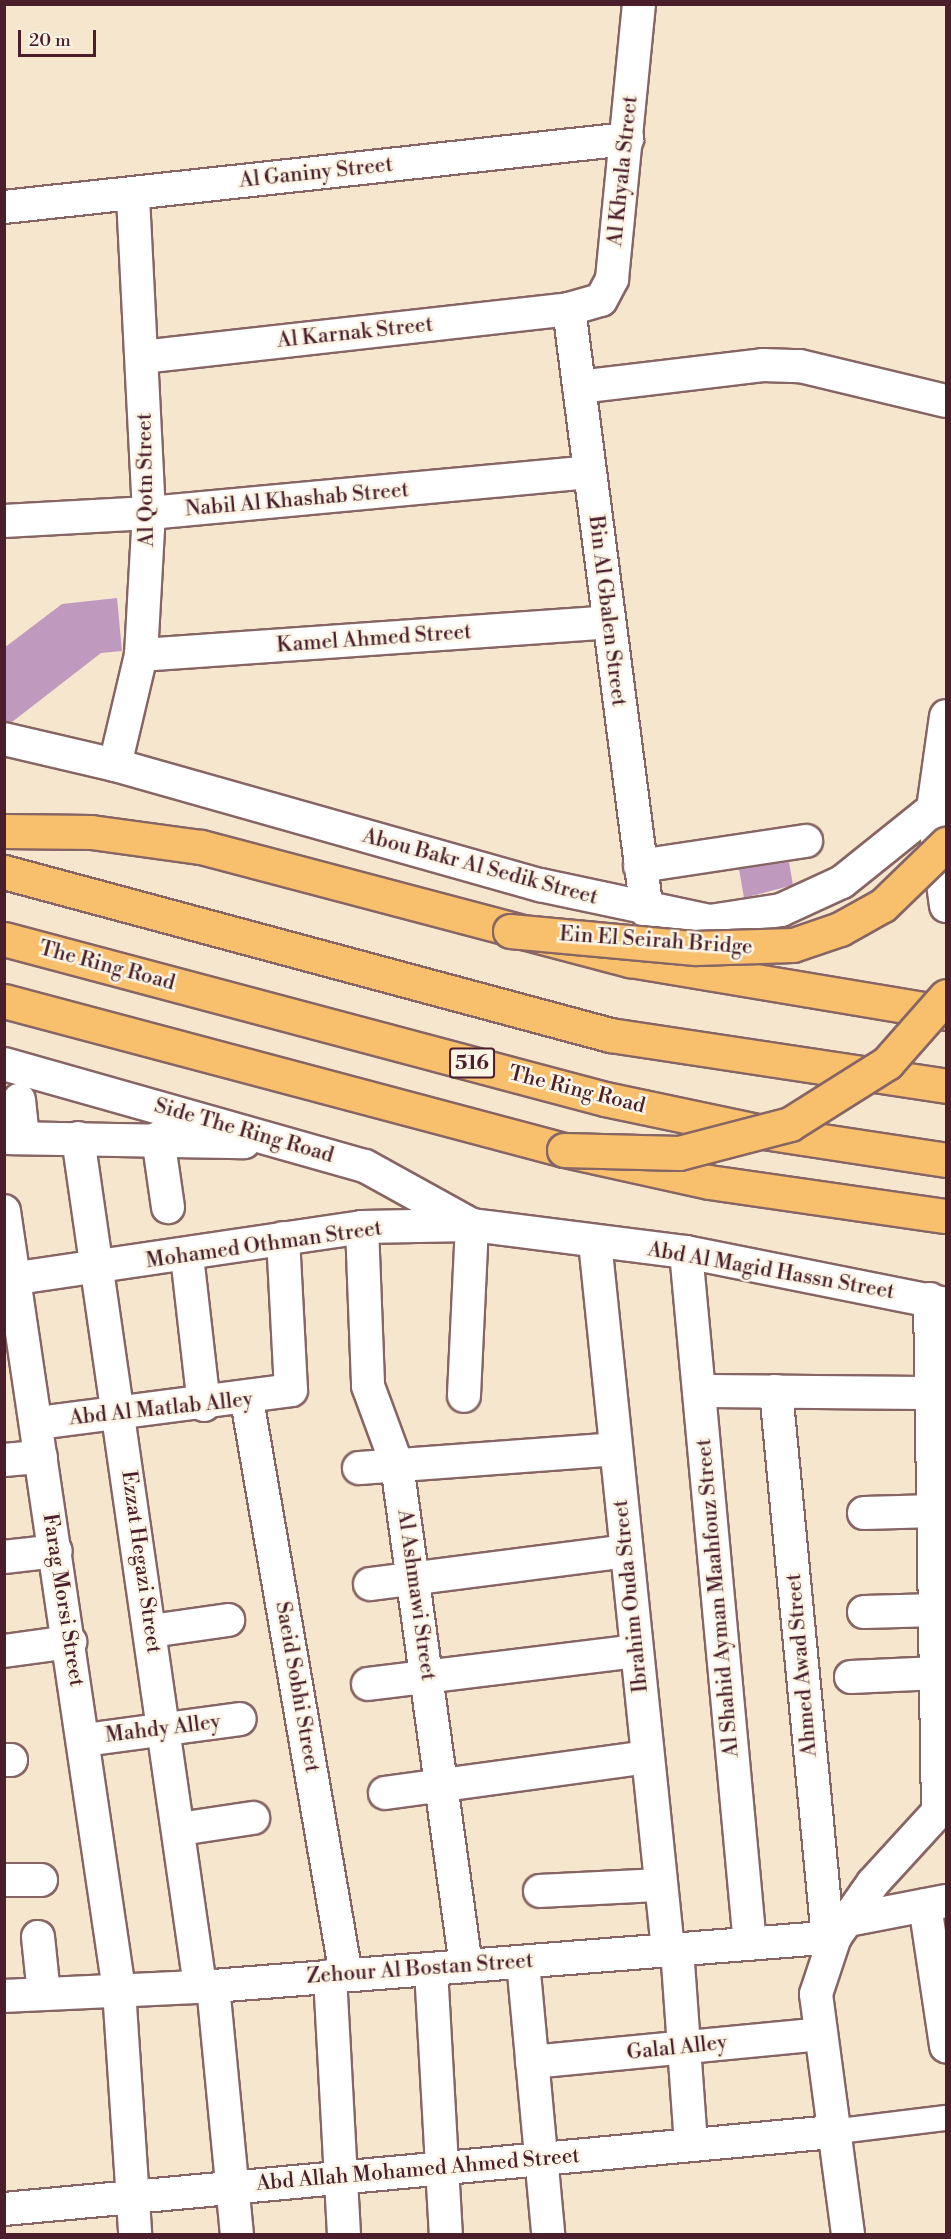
<!DOCTYPE html>
<html>
<head>
<meta charset="utf-8">
<style>
  body { margin:0 }
  #map { position:relative; width:951px; height:2239px; overflow:hidden; background:#f5e6cd; font-family:"Libre Bodoni",serif }
  div>[style] { position:absolute }
  .building>* { inset:0; background:#c099bf }
  .roads { filter:drop-shadow(2px 0 #866564) drop-shadow(-2px 0 #866564) drop-shadow(0 2px #866564) drop-shadow(0 -2px #866564) }
  .pedestrian>* { height:24px; margin:-12px; padding:0 12px; transform-origin:12px; border-radius:12px; background:#fff }
  .minor>* { height:32px; margin:-16px; padding:0 16px; transform-origin:16px; border-radius:16px; background:#fff }
  .tertiary>* { height:33px; margin:-16.5px; padding:0 16.5px; transform-origin:16.5px; border-radius:16.5px; background:#fff }
  .motorway>* { height:33px; margin:-16.5px; padding:0 16.5px; transform-origin:16.5px; border-radius:16.5px; background:#f8bf6c }
  .bridges { filter:drop-shadow(2px 0 #866564) drop-shadow(-2px 0 #866564) drop-shadow(0 2px #866564) drop-shadow(0 -2px #866564) }
  .motorway-bridge>* { height:33px; margin:-16.5px; padding:0 16.5px; transform-origin:16.5px; border-radius:16.5px; background:#f8bf6c }
  span { translate:-50% -50%; white-space:nowrap; text-align:center; line-height:1.15; -webkit-text-stroke:5px #fcf5e5; paint-order:stroke }
  .shield-label span { padding:2px 4px; background:#fcf5e5; border:2px solid; border-radius:4px; -webkit-text-stroke-width:0 }
  .shield-label { font-size:20px; color:#4a1f2b; font-weight:700 }
  .street-label { font-size:21px; color:#4a1f2b }
  .frame { position:absolute; inset:0; border:6px solid #4a1f2b; pointer-events:none }
  .scale { position:absolute; left:18px; top:30px; width:78px; height:27px; box-sizing:border-box; border:3px solid #4a1f2b; border-top:0; padding-left:8px; font-size:18px; line-height:21px; white-space:nowrap; color:#4a1f2b; -webkit-text-stroke:4px #fcf5e5; paint-order:stroke }
</style>
</head>
<body>
<div id="map">
  <div class="building">
    <i style="clip-path:polygon(117px 598px,122px 651px,101px 653px,12px 722px,4px 722px,4px 648px,62px 604px)"></i>
    <i style="clip-path:polygon(789px 862px,793px 885px,744px 898px,739px 869px)"></i>
  </div>
  <div class="roads">
    <div class="pedestrian">
      <i style="left:832px;top:2132px;width:115px;rotate:-7deg"></i>
    </div>
    <div class="minor">
      <i style="left:4px;top:207px;width:627px;rotate:-6.23deg"></i>
      <i style="left:569px;top:309px;width:608px;rotate:82.63deg"></i>
      <i style="left:142px;top:357px;width:430px;rotate:-6.4deg"></i>
      <i style="left:569px;top:309px;width:33px;rotate:-16deg"></i>
      <i style="left:601px;top:300px;width:24px;rotate:-62deg"></i>
      <i style="left:612px;top:279px;width:276px;rotate:-84.4deg"></i>
      <i style="left:579px;top:387px;width:185px;rotate:-6.8deg"></i>
      <i style="left:763px;top:365px;width:37px;rotate:2deg"></i>
      <i style="left:800px;top:366px;width:150px;rotate:13.5deg"></i>
      <i style="left:4px;top:521px;width:145px;rotate:-3.2deg"></i>
      <i style="left:149px;top:513px;width:442px;rotate:-5.3deg"></i>
      <i style="left:141px;top:655px;width:468px;rotate:-4deg"></i>
      <i style="left:4px;top:739px;width:114px;rotate:13.2deg"></i>
      <i style="left:115px;top:765px;width:442px;rotate:15.8deg"></i>
      <i style="left:540px;top:885px;width:174px;rotate:12deg"></i>
      <i style="left:710px;top:921px;width:72px;rotate:-8.8deg"></i>
      <i style="left:781px;top:910px;width:67px;rotate:-24.7deg"></i>
      <i style="left:842px;top:882px;width:117px;rotate:-38.7deg"></i>
      <i style="left:115px;top:765px;width:113px;rotate:-76.7deg"></i>
      <i style="left:141px;top:655px;width:142px;rotate:-86.8deg"></i>
      <i style="left:149px;top:513px;width:319px;rotate:-92.9deg"></i>
      <i style="left:640px;top:866px;width:168px;rotate:-8.6deg"></i>
      <i style="left:4px;top:1064px;width:375px;rotate:15.8deg"></i>
      <i style="left:365px;top:1166px;width:122px;rotate:28.9deg"></i>
      <i style="left:472px;top:1225px;width:171px;rotate:92.7deg"></i>
      <i style="left:19px;top:1100px;width:38px;rotate:84deg"></i>
      <i style="left:4px;top:1138px;width:240px;rotate:1deg"></i>
      <i style="left:78px;top:1138px;width:857px;rotate:81.81deg"></i>
      <i style="left:158px;top:1138px;width:70px;rotate:81.8deg"></i>
      <i style="left:4px;top:1211px;width:787px;rotate:81.6deg"></i>
      <i style="left:119px;top:1990px;width:245px;rotate:86.2deg"></i>
      <i style="left:362px;top:1227px;width:159px;rotate:87.8deg"></i>
      <i style="left:368px;top:1386px;width:84px;rotate:69.8deg"></i>
      <i style="left:397px;top:1465px;width:506px;rotate:82.16deg"></i>
      <i style="left:595px;top:1242px;width:712px;rotate:84.11deg"></i>
      <i style="left:686px;top:1252px;width:695px;rotate:84.72deg"></i>
      <i style="left:187px;top:1256px;width:150px;rotate:83.5deg"></i>
      <i style="left:4px;top:1280px;width:362px;rotate:-8.4deg"></i>
      <i style="left:362px;top:1227px;width:110px;rotate:-1deg"></i>
      <i style="left:472px;top:1225px;width:216px;rotate:7.2deg"></i>
      <i style="left:686px;top:1252px;width:265px;rotate:11.3deg"></i>
      <i style="left:930px;top:1299px;width:513px;rotate:89.11deg"></i>
      <i style="left:699px;top:1391px;width:234px;rotate:0.5deg"></i>
      <i style="left:776px;top:1391px;width:549px;rotate:84.57deg"></i>
      <i style="left:247px;top:1400px;width:583px;rotate:80.23deg"></i>
      <i style="left:38px;top:1423px;width:255px;rotate:-7.4deg"></i>
      <i style="left:291px;top:1390px;width:152px;rotate:-93deg"></i>
      <i style="left:4px;top:1460px;width:37px;rotate:-5deg"></i>
      <i style="left:359px;top:1468px;width:257px;rotate:-4.2deg"></i>
      <i style="left:864px;top:1513px;width:71px;rotate:-1.6deg"></i>
      <i style="left:4px;top:1557px;width:52px;rotate:-6.6deg"></i>
      <i style="left:370px;top:1584px;width:258px;rotate:-7.3deg"></i>
      <i style="left:864px;top:1612px;width:73px;rotate:-1.6deg"></i>
      <i style="left:151px;top:1631px;width:78px;rotate:-8.1deg"></i>
      <i style="left:4px;top:1651px;width:67px;rotate:-7.8deg"></i>
      <i style="left:851px;top:1677px;width:87px;rotate:-2.6deg"></i>
      <i style="left:368px;top:1684px;width:270px;rotate:-7deg"></i>
      <i style="left:85px;top:1740px;width:156px;rotate:-7.7deg"></i>
      <i style="left:4px;top:1760px;width:7px"></i>
      <i style="left:385px;top:1793px;width:265px;rotate:-7.8deg"></i>
      <i style="left:180px;top:1829px;width:74px;rotate:-8.6deg"></i>
      <i style="left:4px;top:1880px;width:37px"></i>
      <i style="left:540px;top:1891px;width:120px;rotate:-2.9deg"></i>
      <i style="left:925px;top:1905px;width:143px;rotate:81.5deg"></i>
      <i style="left:848px;top:1920px;width:100px;rotate:-11deg"></i>
      <i style="left:38px;top:1937px;width:57px;rotate:84deg"></i>
      <i style="left:677px;top:1949px;width:196px;rotate:85.9deg"></i>
      <i style="left:523px;top:1962px;width:273px;rotate:84.7deg"></i>
      <i style="left:431px;top:1969px;width:265px;rotate:86.8deg"></i>
      <i style="left:330px;top:1976px;width:258px;rotate:86.9deg"></i>
      <i style="left:213px;top:1986px;width:249px;rotate:84.5deg"></i>
      <i style="left:4px;top:1996px;width:209px;rotate:-2.7deg"></i>
      <i style="left:213px;top:1986px;width:624px;rotate:-4.5deg"></i>
      <i style="left:532px;top:2062px;width:290px;rotate:-5.5deg"></i>
      <i style="left:4px;top:2209px;width:832px;rotate:-5.31deg"></i>
      <i style="left:848px;top:2234px;width:242px;rotate:-97.6deg"></i>
      <i style="left:816px;top:1994px;width:60px;rotate:-71.6deg"></i>
      <i style="left:835px;top:1937px;width:66px;rotate:-54.9deg"></i>
      <i style="left:873px;top:1883px;width:108px;rotate:-47.6deg"></i>
    </div>
    <div class="tertiary">
      <i style="left:946px;top:716px;width:94px;rotate:98deg"></i>
      <i style="left:933px;top:809px;width:97px;rotate:82.3deg"></i>
    </div>
    <div class="motorway">
      <i style="left:4px;top:831px;width:87px;rotate:0.7deg"></i>
      <i style="left:91px;top:832px;width:111px;rotate:7.8deg"></i>
      <i style="left:201px;top:847px;width:444px;rotate:14.8deg"></i>
      <i style="left:630px;top:960px;width:320px;rotate:9.5deg"></i>
      <i style="left:4px;top:872px;width:628px;rotate:15.05deg"></i>
      <i style="left:610px;top:1035px;width:340px;rotate:8.6deg"></i>
      <i style="left:4px;top:939px;width:622px;rotate:14.91deg"></i>
      <i style="left:605px;top:1099px;width:155px;rotate:11.9deg"></i>
      <i style="left:757px;top:1131px;width:191px;rotate:8.7deg"></i>
      <i style="left:4px;top:1001px;width:579px;rotate:14.9deg"></i>
      <i style="left:564px;top:1150px;width:148px;rotate:12.4deg"></i>
      <i style="left:709px;top:1182px;width:239px;rotate:8.2deg"></i>
    </div>
  </div>
  <div class="bridges">
    <div class="motorway-bridge">
      <i style="left:510px;top:931px;width:186px;rotate:5.3deg"></i>
      <i style="left:695px;top:948px;width:98px;rotate:-1.8deg"></i>
      <i style="left:793px;top:945px;width:50px;rotate:-18.8deg"></i>
      <i style="left:840px;top:929px;width:49px;rotate:-29.2deg"></i>
      <i style="left:883px;top:905px;width:88px;rotate:-44.1deg"></i>
      <i style="left:564px;top:1150px;width:115px;rotate:1.5deg"></i>
      <i style="left:679px;top:1153px;width:115px;rotate:-14.6deg"></i>
      <i style="left:790px;top:1124px;width:115px;rotate:-32.2deg"></i>
      <i style="left:887px;top:1063px;width:89px;rotate:-48.6deg"></i>
    </div>
  </div>
  <div class="shield-label">
    <span style="left:472px;top:1063px">516</span>
  </div>
  <div class="street-label">
    <span style="left:623px;top:171px;rotate:-84deg">Al Khyala Street</span>
    <span style="left:316px;top:173px;rotate:-6deg">Al Ganiny Street</span>
    <span style="left:355px;top:333px;rotate:-6deg">Al Karnak Street</span>
    <span style="left:146px;top:480px;rotate:-91deg">Al Qotn Street</span>
    <span style="left:297px;top:500px;rotate:-5deg">Nabil Al Khashab Street</span>
    <span style="left:607px;top:611px;rotate:83deg">Bin Al Gbalen Street</span>
    <span style="left:374px;top:639px;rotate:-4deg">Kamel Ahmed Street</span>
    <span style="left:480px;top:867px;rotate:15deg">Abou Bakr Al Sedik Street</span>
    <span style="left:656px;top:941px;rotate:4deg">Ein El Seirah Bridge</span>
    <span style="left:107px;top:966px;rotate:15deg">The Ring Road</span>
    <span style="left:577px;top:1090px;rotate:14deg">The Ring Road</span>
    <span style="left:244px;top:1131px;rotate:16deg">Side The Ring Road</span>
    <span style="left:264px;top:1245px;rotate:-8deg">Mohamed Othman Street</span>
    <span style="left:771px;top:1271px;rotate:10deg">Abd Al Magid Hassn Street</span>
    <span style="left:161px;top:1409px;rotate:-6deg">Abd Al Matlab Alley</span>
    <span style="left:141px;top:1562px;rotate:82deg">Ezzat Hegazi Street</span>
    <span style="left:416px;top:1595px;rotate:82deg">Al Ashmawi Street</span>
    <span style="left:631px;top:1596px;rotate:-96deg">Ibrahim Ouda Street</span>
    <span style="left:718px;top:1598px;rotate:-95deg">Al Shahid Ayman Maahfouz Street</span>
    <span style="left:63px;top:1600px;rotate:81deg">Farag Morsi Street</span>
    <span style="left:802px;top:1665px;rotate:-95deg">Ahmed Awad Street</span>
    <span style="left:297px;top:1687px;rotate:80deg">Saeid Sobhi Street</span>
    <span style="left:163px;top:1729px;rotate:-7deg">Mahdy Alley</span>
    <span style="left:420px;top:1969px;rotate:-4deg">Zehour Al Bostan Street</span>
    <span style="left:677px;top:2048px;rotate:-6deg">Galal Alley</span>
    <span style="left:418px;top:2170px;rotate:-5deg">Abd Allah Mohamed Ahmed Street</span>
  </div>
  <div class="frame"></div>
  <div class="scale">20 m</div>
</div>
</body>
</html>
